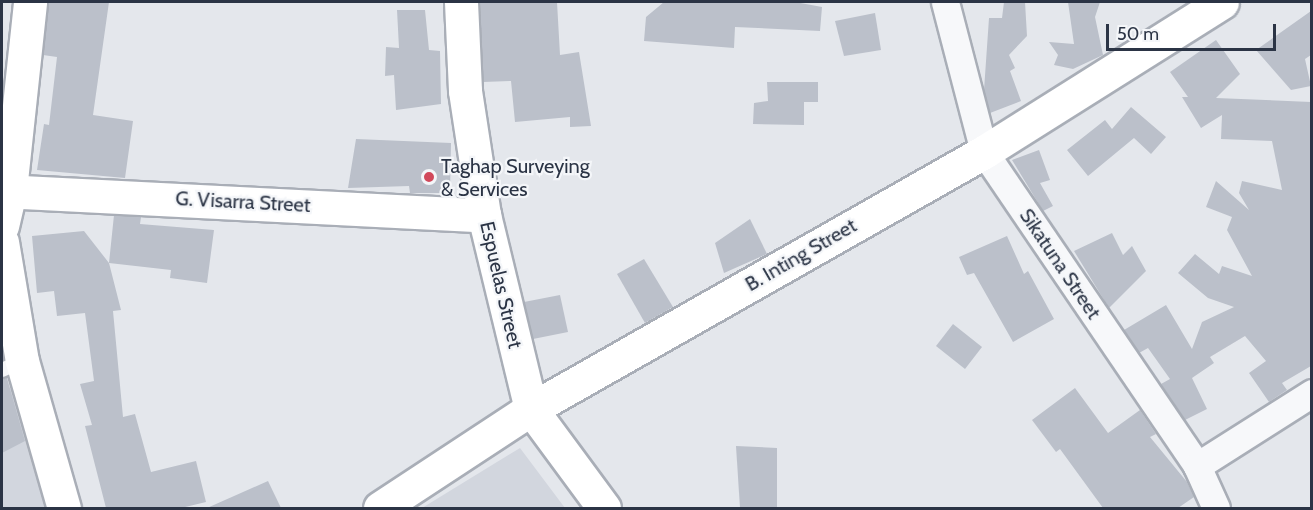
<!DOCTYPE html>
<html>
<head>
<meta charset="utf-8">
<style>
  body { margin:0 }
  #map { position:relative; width:1313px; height:510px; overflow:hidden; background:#e4e7ec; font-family:Cabin,sans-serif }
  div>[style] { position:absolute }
  .built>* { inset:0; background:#d2d6de }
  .building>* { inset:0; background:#bbc0ca }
  .roads { filter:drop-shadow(2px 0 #a9aeb7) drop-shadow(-2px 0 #a9aeb7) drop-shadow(0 2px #a9aeb7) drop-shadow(0 -2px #a9aeb7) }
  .lane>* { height:14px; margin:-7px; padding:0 7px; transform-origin:7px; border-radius:7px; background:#f7f8fa }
  .street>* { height:27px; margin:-13.5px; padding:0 13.5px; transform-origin:13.5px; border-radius:13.5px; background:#f7f8fa }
  .secondary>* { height:33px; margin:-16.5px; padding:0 16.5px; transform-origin:16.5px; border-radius:16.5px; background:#fff }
  .dots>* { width:16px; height:16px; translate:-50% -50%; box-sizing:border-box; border:3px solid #f4f6f9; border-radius:50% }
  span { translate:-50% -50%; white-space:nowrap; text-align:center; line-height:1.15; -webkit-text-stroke:4.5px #f4f6f9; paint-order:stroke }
  .poi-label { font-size:20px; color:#2b3445 }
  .left { translate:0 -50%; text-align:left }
  .street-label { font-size:20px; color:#2b3445 }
  .frame { position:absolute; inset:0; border:3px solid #2b3445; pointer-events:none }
  .scale { position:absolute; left:1106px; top:24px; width:170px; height:27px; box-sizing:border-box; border:3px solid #2b3445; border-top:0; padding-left:8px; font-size:18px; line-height:21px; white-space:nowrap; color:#2b3445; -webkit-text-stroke:4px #f4f6f9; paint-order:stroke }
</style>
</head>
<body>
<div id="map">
  <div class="built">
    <i style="clip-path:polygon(19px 385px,48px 508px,2px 508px,2px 392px)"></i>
    <i style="clip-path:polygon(520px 448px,565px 508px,422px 508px)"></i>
  </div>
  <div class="building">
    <i style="clip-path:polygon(49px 2px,109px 2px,93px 115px,133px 121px,125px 178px,37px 170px,44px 124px,49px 125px,57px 57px,43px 55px)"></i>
    <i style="clip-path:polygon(480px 2px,557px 2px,560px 55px,579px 52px,591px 126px,570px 127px,570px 117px,515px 122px,511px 81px,483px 82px)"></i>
    <i style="clip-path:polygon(664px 2px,795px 2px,822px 7px,820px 31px,735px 27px,734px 48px,644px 41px,646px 17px)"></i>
    <i style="clip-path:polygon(1004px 2px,1025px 2px,1027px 36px,1009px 55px,1015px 68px,1010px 71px,1021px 101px,990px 113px,984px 90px,989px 18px,1002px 18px)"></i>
    <i style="clip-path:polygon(1068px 2px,1100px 2px,1095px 17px,1103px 55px,1073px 69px,1054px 65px,1058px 55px,1049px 42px,1074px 44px)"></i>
    <i style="clip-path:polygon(397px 10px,425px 10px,429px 50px,440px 51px,441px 104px,396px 110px,394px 75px,385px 76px,386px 47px,399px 48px)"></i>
    <i style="clip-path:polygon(1311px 11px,1311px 55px,1305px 59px,1311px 86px,1291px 90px,1256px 50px)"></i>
    <i style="clip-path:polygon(875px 13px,881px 50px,844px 56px,835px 21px)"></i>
    <i style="clip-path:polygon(1216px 40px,1240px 74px,1216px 98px,1311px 102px,1311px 366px,1282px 383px,1287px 390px,1269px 402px,1249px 373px,1266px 361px,1245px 336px,1210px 357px,1214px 363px,1192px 378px,1207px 409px,1185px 420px,1161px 384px,1170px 379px,1148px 348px,1139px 353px,1124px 330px,1166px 305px,1192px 349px,1202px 322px,1234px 307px,1208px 298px,1178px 273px,1195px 254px,1219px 274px,1222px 266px,1252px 276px,1227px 230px,1232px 217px,1206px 207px,1216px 181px,1249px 210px,1239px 193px,1242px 181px,1282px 190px,1272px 141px,1221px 139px,1222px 115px,1201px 128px,1182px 97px,1188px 97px,1170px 72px)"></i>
    <i style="clip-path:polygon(767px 82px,818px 82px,818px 102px,804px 102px,804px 125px,753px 124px,754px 103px,768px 101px)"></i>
    <i style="clip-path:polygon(1131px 107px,1166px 137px,1151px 154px,1134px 138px,1088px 176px,1067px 150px,1105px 120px,1112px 129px)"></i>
    <i style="clip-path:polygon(356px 139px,451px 143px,450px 193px,410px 193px,409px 186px,348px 188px)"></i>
    <i style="clip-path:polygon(1039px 150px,1050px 180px,1040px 183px,1053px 206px,1043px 211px,1012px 160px)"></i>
    <i style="clip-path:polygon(114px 215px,141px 217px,140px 224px,214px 230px,207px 283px,170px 278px,171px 270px,109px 263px)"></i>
    <i style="clip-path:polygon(750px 219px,767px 254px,724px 273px,715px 243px)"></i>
    <i style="clip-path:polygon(84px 231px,109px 263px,121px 310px,113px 311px,123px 417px,135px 414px,151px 472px,196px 461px,206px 502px,181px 508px,106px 508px,85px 426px,92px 425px,80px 384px,94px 381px,85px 313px,57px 316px,54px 291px,37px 293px,32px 236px)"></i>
    <i style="clip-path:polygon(1112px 233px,1123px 255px,1132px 246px,1146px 271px,1109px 308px,1074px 251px)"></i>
    <i style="clip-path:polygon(1007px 236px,1024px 274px,1028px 271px,1054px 319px,1013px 342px,974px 273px,967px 275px,959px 257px)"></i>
    <i style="clip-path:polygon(644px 259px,673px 307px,645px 323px,617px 274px)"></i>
    <i style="clip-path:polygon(560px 295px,568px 332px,533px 339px,524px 302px)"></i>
    <i style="clip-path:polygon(953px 324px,982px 347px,965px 369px,936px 346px)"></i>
    <i style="clip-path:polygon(7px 378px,25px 441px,2px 453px,2px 379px)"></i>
    <i style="clip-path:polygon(1075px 388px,1108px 433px,1140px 410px,1156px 434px,1150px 437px,1187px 482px,1194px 497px,1178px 508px,1103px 508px,1060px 449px,1056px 452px,1032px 420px)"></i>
    <i style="clip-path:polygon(736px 446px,777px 448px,777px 508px,740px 508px)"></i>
    <i style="clip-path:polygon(268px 481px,281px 508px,207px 508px)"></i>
  </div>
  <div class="roads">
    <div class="lane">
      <i style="left:2px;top:370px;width:22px;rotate:-24deg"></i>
    </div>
    <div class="street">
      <i style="left:945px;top:2px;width:155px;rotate:75.4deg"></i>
      <i style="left:984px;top:152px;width:379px;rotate:55.8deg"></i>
      <i style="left:1197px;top:466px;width:46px;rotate:65.7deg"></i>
      <i style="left:1197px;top:466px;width:136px;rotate:-32.4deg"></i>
    </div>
    <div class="secondary">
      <i style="left:461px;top:2px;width:89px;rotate:87.4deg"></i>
      <i style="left:465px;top:91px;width:125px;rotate:81.3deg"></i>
      <i style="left:484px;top:215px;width:200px;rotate:76.4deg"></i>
      <i style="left:531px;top:409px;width:123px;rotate:53.6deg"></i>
      <i style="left:2px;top:191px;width:483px;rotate:2.9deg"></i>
      <i style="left:2px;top:226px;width:37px;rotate:-77deg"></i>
      <i style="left:10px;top:190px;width:189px;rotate:-83.9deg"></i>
      <i style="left:2px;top:242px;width:121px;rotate:80.5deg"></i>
      <i style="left:22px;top:361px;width:153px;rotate:74.1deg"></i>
      <i style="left:380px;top:508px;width:181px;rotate:-33.3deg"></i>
      <i style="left:531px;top:409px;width:521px;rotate:-29.57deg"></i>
      <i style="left:984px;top:152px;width:281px;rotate:-32.2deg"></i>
    </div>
  </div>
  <div class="dots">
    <i style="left:429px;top:177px;background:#d1495b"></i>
  </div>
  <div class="poi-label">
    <span class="left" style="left:441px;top:178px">Taghap Surveying<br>&amp; Services</span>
  </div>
  <div class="street-label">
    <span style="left:243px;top:202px;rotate:3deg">G. Visarra Street</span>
    <span style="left:801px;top:255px;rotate:-30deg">B. Inting Street</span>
    <span style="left:1060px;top:264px;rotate:56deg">Sikatuna Street</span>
    <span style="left:501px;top:285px;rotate:77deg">Espuelas Street</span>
  </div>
  <div class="frame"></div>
  <div class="scale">50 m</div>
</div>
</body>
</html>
